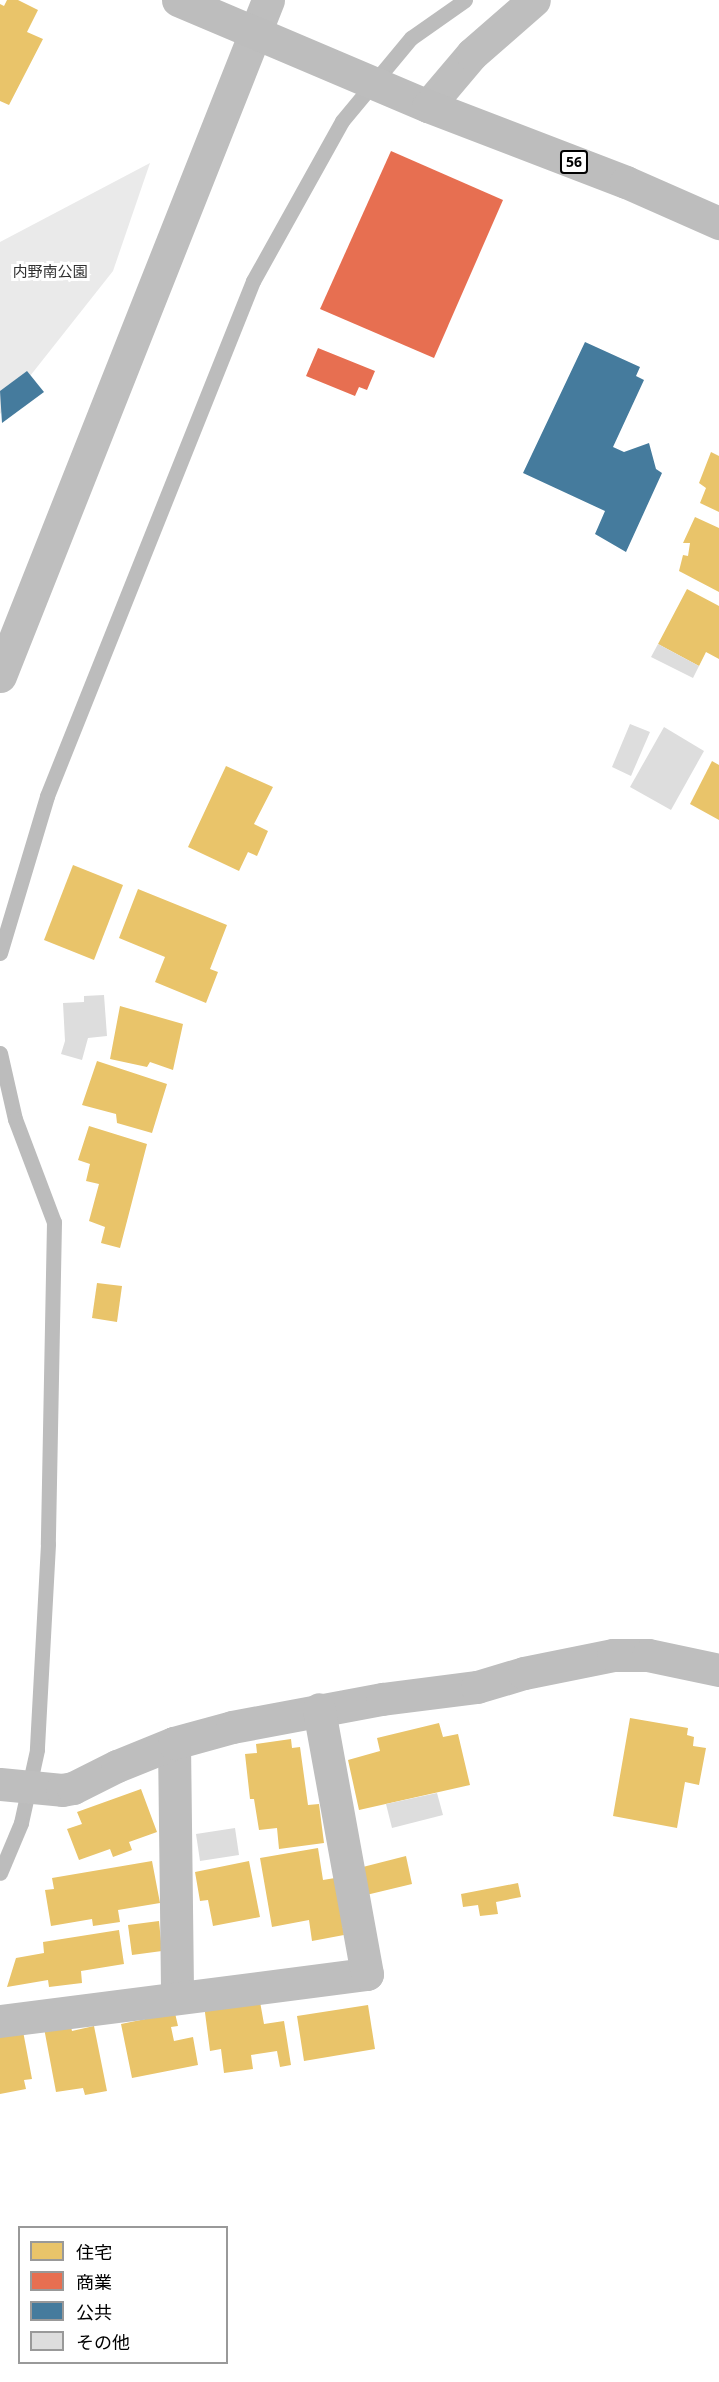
<!DOCTYPE html>
<html>
<head>
<meta charset="utf-8">
<style>
  body { margin:0 }
  #map { position:relative; width:719px; height:2382px; overflow:hidden; background:#fff; font-family:"Noto Sans","Noto Sans JP",sans-serif }
  div>[style] { position:absolute }
  .green>* { inset:0; background:#eaeaea }
  .homes>* { inset:0; background:#e9c46a }
  .shops>* { inset:0; background:#e76f51 }
  .public>* { inset:0; background:#457b9d }
  .stream>* { height:15px; margin:-7.5px; padding:0 7.5px; transform-origin:7.5px; border-radius:7.5px; background:#bcbcbc }
  .building>* { inset:0; background:#ddd }
  .minor>* { height:33px; margin:-16.5px; padding:0 16.5px; transform-origin:16.5px; border-radius:16.5px; background:#bebebe }
  .major>* { height:33px; margin:-16.5px; padding:0 16.5px; transform-origin:16.5px; border-radius:16.5px; background:#bdbdbd }
  span { translate:-50% -50%; white-space:nowrap; text-align:center; line-height:1.15; -webkit-text-stroke:6px #fff; paint-order:stroke }
  .shield-label span { padding:2px 4px; background:#fff; border:2px solid; border-radius:4px; -webkit-text-stroke-width:0 }
  .shield-label { font-size:14px; color:#000; font-weight:700 }
  .park-label { font-size:15px; color:#303030 }
  .legend { position:absolute; left:18px; top:2226px; width:210px; height:138px; box-sizing:border-box; background:#fff; border:2px solid #999; margin:0; padding:8px 10px; list-style:none; font-size:18px; color:#000 }
  .legend li { display:flex; align-items:center; gap:12px; height:30px }
  .legend b { width:30px; border:2px solid #999 }
</style>
</head>
<body>
<div id="map">
  <div class="green">
    <i style="clip-path:polygon(150px 163px,113px 271px,0 414px,0 242px)"></i>
  </div>
  <div class="homes">
    <i style="clip-path:polygon(7px 0,18px 0,38px 10px,27px 32px,43px 39px,9px 105px,0 101px,0 4px,4px 6px)"></i>
    <i style="clip-path:polygon(711px 452px,719px 456px,719px 512px,700px 503px,706px 488px,699px 483px)"></i>
    <i style="clip-path:polygon(695px 517px,719px 528px,719px 592px,679px 571px,683px 555px,688px 556px,690px 543px,683px 543px)"></i>
    <i style="clip-path:polygon(687px 589px,719px 606px,719px 659px,706px 652px,699px 666px,658px 644px)"></i>
    <i style="clip-path:polygon(712px 761px,719px 765px,719px 820px,690px 804px)"></i>
    <i style="clip-path:polygon(226px 766px,273px 787px,254px 824px,268px 831px,257px 856px,248px 852px,239px 871px,188px 847px)"></i>
    <i style="clip-path:polygon(73px 865px,123px 885px,94px 960px,44px 940px)"></i>
    <i style="clip-path:polygon(138px 889px,227px 925px,210px 969px,218px 972px,206px 1003px,155px 982px,165px 957px,119px 938px)"></i>
    <i style="clip-path:polygon(120px 1006px,183px 1024px,173px 1070px,150px 1062px,147px 1067px,110px 1059px)"></i>
    <i style="clip-path:polygon(97px 1061px,167px 1084px,152px 1133px,117px 1123px,116px 1114px,82px 1105px)"></i>
    <i style="clip-path:polygon(89px 1126px,147px 1144px,120px 1248px,101px 1243px,105px 1227px,89px 1221px,99px 1184px,86px 1181px,90px 1164px,78px 1160px)"></i>
    <i style="clip-path:polygon(97px 1283px,122px 1286px,117px 1322px,92px 1318px)"></i>
    <i style="clip-path:polygon(630px 1718px,688px 1728px,687px 1735px,694px 1737px,693px 1746px,706px 1748px,699px 1785px,685px 1782px,677px 1828px,613px 1816px)"></i>
    <i style="clip-path:polygon(439px 1723px,443px 1737px,458px 1734px,470px 1785px,359px 1810px,348px 1760px,380px 1751px,377px 1738px)"></i>
    <i style="clip-path:polygon(291px 1739px,292px 1748px,300px 1747px,308px 1805px,319px 1804px,324px 1843px,279px 1849px,277px 1828px,259px 1830px,254px 1799px,250px 1799px,245px 1754px,257px 1753px,256px 1744px)"></i>
    <i style="clip-path:polygon(141px 1789px,157px 1832px,129px 1842px,132px 1850px,113px 1857px,110px 1849px,79px 1860px,67px 1829px,82px 1824px,77px 1812px)"></i>
    <i style="clip-path:polygon(318px 1848px,323px 1880px,335px 1878px,344px 1935px,312px 1941px,309px 1920px,272px 1927px,260px 1858px)"></i>
    <i style="clip-path:polygon(406px 1856px,412px 1884px,362px 1896px,355px 1869px)"></i>
    <i style="clip-path:polygon(152px 1861px,160px 1903px,118px 1910px,120px 1922px,93px 1926px,92px 1919px,51px 1926px,45px 1890px,54px 1889px,52px 1878px)"></i>
    <i style="clip-path:polygon(249px 1861px,260px 1917px,213px 1926px,208px 1900px,200px 1901px,195px 1872px)"></i>
    <i style="clip-path:polygon(518px 1883px,521px 1897px,496px 1902px,498px 1914px,480px 1916px,478px 1905px,463px 1907px,461px 1894px)"></i>
    <i style="clip-path:polygon(159px 1921px,162px 1951px,132px 1955px,128px 1925px)"></i>
    <i style="clip-path:polygon(119px 1930px,124px 1964px,81px 1971px,82px 1983px,49px 1987px,48px 1980px,7px 1987px,16px 1958px,44px 1953px,43px 1942px)"></i>
    <i style="clip-path:polygon(259px 1996px,264px 2024px,284px 2021px,291px 2065px,280px 2067px,277px 2051px,251px 2055px,253px 2069px,224px 2073px,221px 2049px,210px 2051px,204px 2005px)"></i>
    <i style="clip-path:polygon(368px 2005px,375px 2049px,304px 2061px,297px 2016px)"></i>
    <i style="clip-path:polygon(175px 2013px,178px 2026px,171px 2027px,174px 2041px,193px 2037px,198px 2065px,132px 2078px,121px 2024px)"></i>
    <i style="clip-path:polygon(70px 2023px,72px 2031px,94px 2026px,107px 2091px,85px 2095px,83px 2088px,56px 2092px,44px 2028px)"></i>
    <i style="clip-path:polygon(23px 2031px,32px 2079px,24px 2080px,26px 2089px,0 2094px,0 2035px)"></i>
  </div>
  <div class="shops">
    <i style="clip-path:polygon(391px 151px,503px 200px,434px 358px,320px 309px)"></i>
    <i style="clip-path:polygon(318px 348px,375px 371px,367px 390px,359px 387px,355px 396px,306px 376px)"></i>
  </div>
  <div class="public">
    <i style="clip-path:polygon(585px 342px,640px 367px,636px 376px,644px 380px,613px 447px,624px 452px,649px 443px,656px 469px,662px 473px,626px 552px,595px 534px,605px 511px,523px 473px)"></i>
    <i style="clip-path:polygon(27px 371px,44px 392px,2px 423px,0 391px)"></i>
  </div>
  <div class="stream">
    <i style="left:0;top:953px;width:164px;rotate:-73.3deg"></i>
    <i style="left:47px;top:796px;width:555px;rotate:-68.2deg"></i>
    <i style="left:253px;top:281px;width:183px;rotate:-60.9deg"></i>
    <i style="left:342px;top:121px;width:108px;rotate:-50.3deg"></i>
    <i style="left:411px;top:38px;width:66px;rotate:-35.1deg"></i>
    <i style="left:0;top:1053px;width:68px;rotate:77.2deg"></i>
    <i style="left:15px;top:1119px;width:110px;rotate:69.3deg"></i>
    <i style="left:54px;top:1222px;width:322px;rotate:91.1deg"></i>
    <i style="left:48px;top:1544px;width:206px;rotate:93.1deg"></i>
    <i style="left:37px;top:1750px;width:75px;rotate:102.4deg"></i>
    <i style="left:21px;top:1823px;width:54px;rotate:112.8deg"></i>
  </div>
  <div class="building">
    <i style="clip-path:polygon(658px 644px,699px 666px,693px 678px,651px 657px)"></i>
    <i style="clip-path:polygon(630px 724px,650px 732px,631px 776px,612px 767px)"></i>
    <i style="clip-path:polygon(664px 727px,704px 751px,671px 810px,630px 787px)"></i>
    <i style="clip-path:polygon(104px 995px,107px 1036px,88px 1038px,82px 1060px,61px 1054px,65px 1041px,63px 1003px,84px 1002px,84px 996px)"></i>
    <i style="clip-path:polygon(437px 1793px,443px 1815px,392px 1828px,386px 1804px)"></i>
    <i style="clip-path:polygon(235px 1828px,239px 1855px,200px 1861px,196px 1834px)"></i>
  </div>
  <div class="minor">
    <i style="left:428px;top:106px;width:68px;rotate:-49.8deg"></i>
    <i style="left:472px;top:54px;width:82px;rotate:-41.1deg"></i>
    <i style="left:0;top:676px;width:727px;rotate:-68.37deg"></i>
    <i style="left:174px;top:1743px;width:253px;rotate:89.3deg"></i>
    <i style="left:0;top:1784px;width:62px;rotate:5.5deg"></i>
    <i style="left:62px;top:1790px;width:11px;rotate:-10deg"></i>
    <i style="left:73px;top:1788px;width:49px;rotate:-26.6deg"></i>
    <i style="left:117px;top:1766px;width:61px;rotate:-22deg"></i>
    <i style="left:174px;top:1743px;width:60px;rotate:-15.4deg"></i>
    <i style="left:232px;top:1727px;width:153px;rotate:-10.6deg"></i>
    <i style="left:382px;top:1699px;width:96px;rotate:-7.2deg"></i>
    <i style="left:477px;top:1687px;width:49px;rotate:-16.6deg"></i>
    <i style="left:524px;top:1673px;width:91px;rotate:-11.4deg"></i>
    <i style="left:613px;top:1655px;width:35px"></i>
    <i style="left:648px;top:1655px;width:73px;rotate:11.9deg"></i>
    <i style="left:0;top:2021px;width:370px;rotate:-7.3deg"></i>
    <i style="left:367px;top:1974px;width:269px;rotate:-100.3deg"></i>
  </div>
  <div class="major">
    <i style="left:178px;top:0;width:272px;rotate:23deg"></i>
    <i style="left:428px;top:106px;width:212px;rotate:21deg"></i>
    <i style="left:626px;top:182px;width:102px;rotate:23.8deg"></i>
  </div>
  <div class="shield-label">
    <span style="left:574px;top:162px">56</span>
  </div>
  <div class="park-label">
    <span style="left:50px;top:272px">内野南公園</span>
  </div>
  <ul class="legend">
  <li><b style="height:16px;background:#e9c46a"></b>住宅</li>
  <li><b style="height:16px;background:#e76f51"></b>商業</li>
  <li><b style="height:16px;background:#457b9d"></b>公共</li>
  <li><b style="height:16px;background:#ddd"></b>その他</li>
  </ul>
</div>
</body>
</html>
